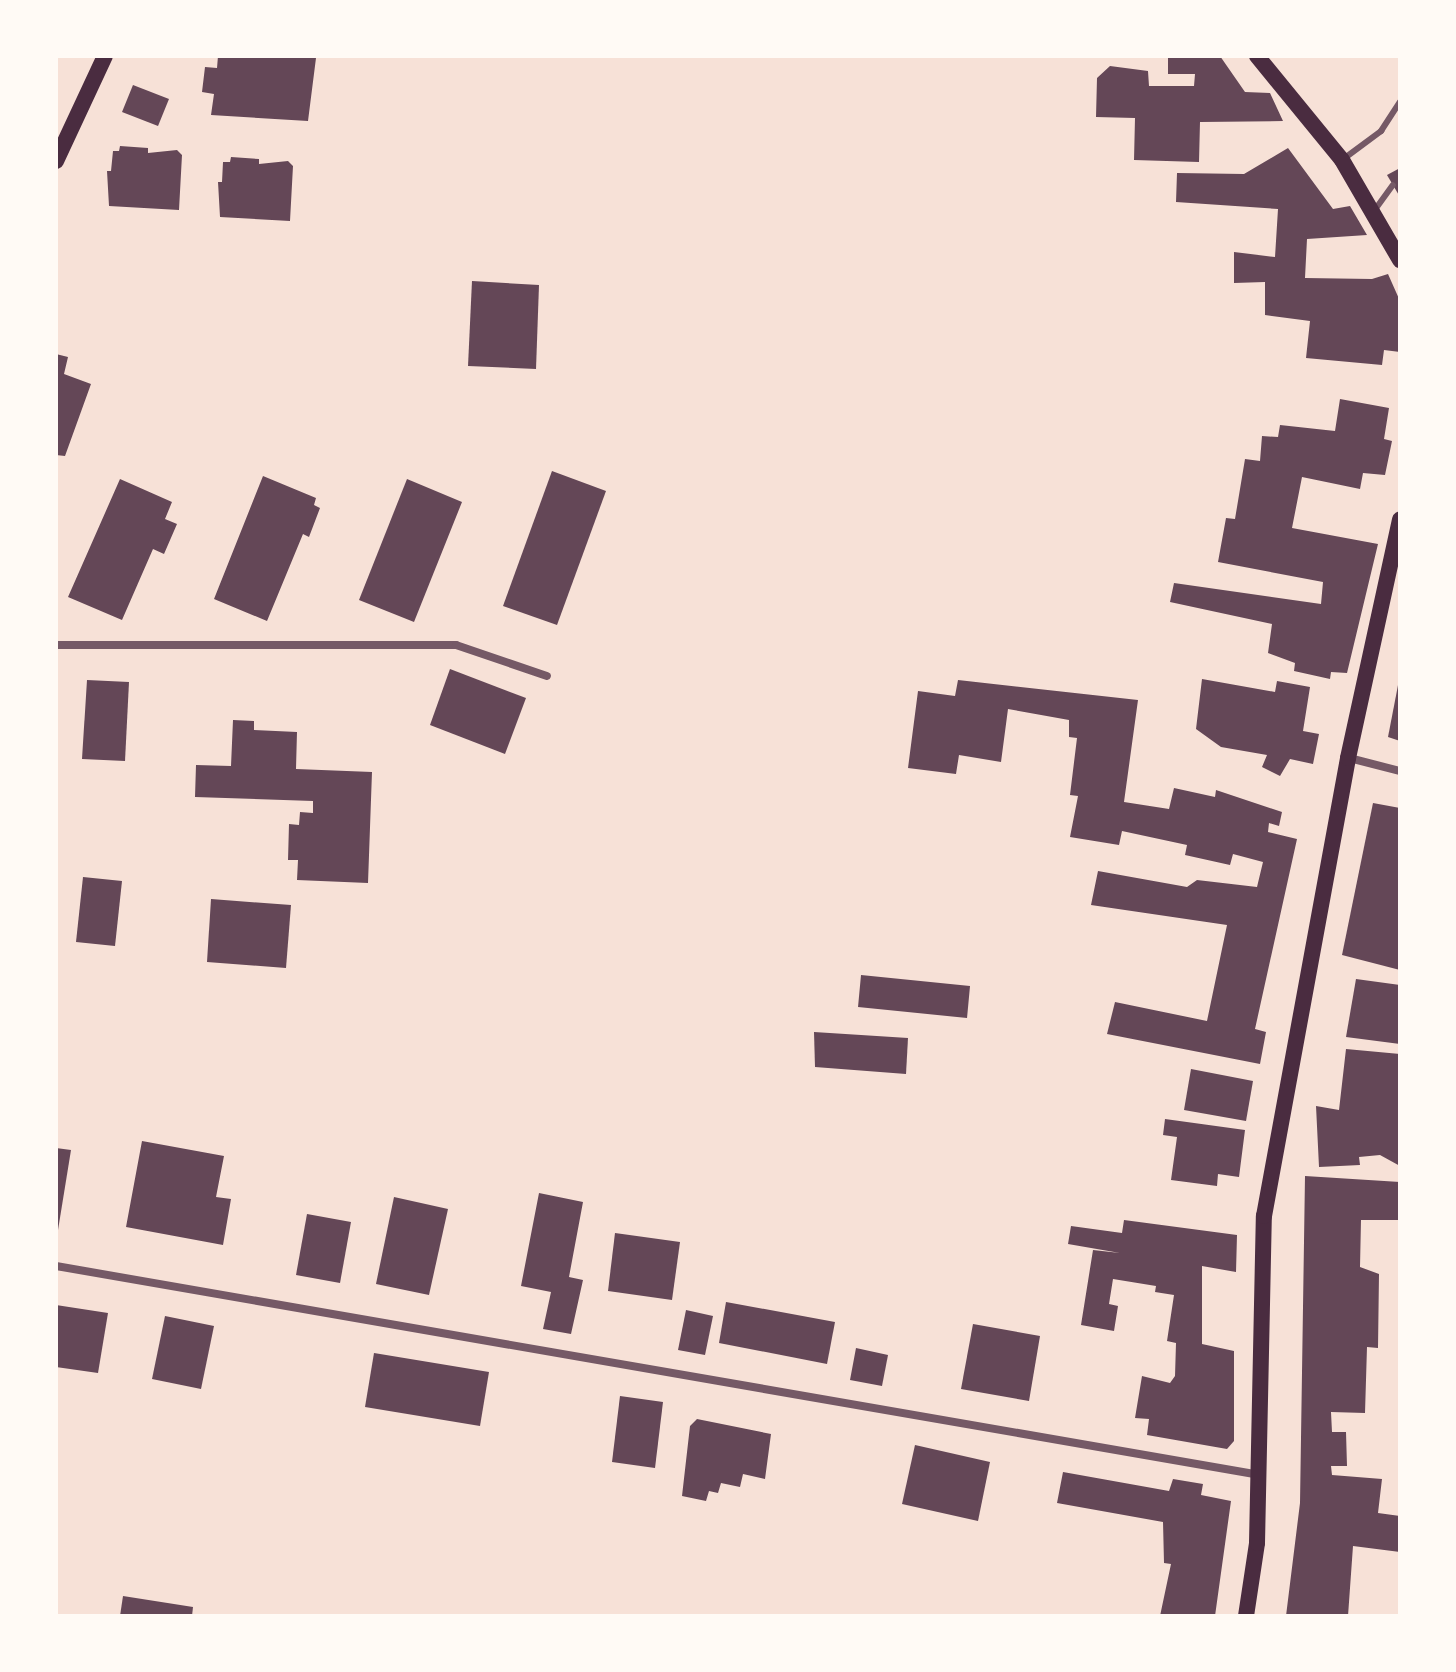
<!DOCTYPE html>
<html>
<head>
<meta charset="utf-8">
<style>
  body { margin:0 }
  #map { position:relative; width:1456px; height:1672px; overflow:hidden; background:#f7e1d7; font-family:Montserrat,sans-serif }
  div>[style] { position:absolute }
  .building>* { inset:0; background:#644757 }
  .service>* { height:6px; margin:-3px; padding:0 3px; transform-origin:3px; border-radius:3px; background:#755966 }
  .minor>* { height:8px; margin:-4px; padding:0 4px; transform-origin:4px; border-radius:4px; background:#755966 }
  .secondary>* { height:16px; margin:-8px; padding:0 8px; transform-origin:8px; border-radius:8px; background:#4a2c40 }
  span { translate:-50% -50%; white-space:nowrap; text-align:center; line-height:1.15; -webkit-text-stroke:6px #fffaf5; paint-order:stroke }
  .frame { position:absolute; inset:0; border:58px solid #fffaf5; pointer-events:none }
</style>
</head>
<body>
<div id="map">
  <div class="building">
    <i style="clip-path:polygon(218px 56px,316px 58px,308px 121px,211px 115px,214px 94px,202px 92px,205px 67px,217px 68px)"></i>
    <i style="clip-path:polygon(1168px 56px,1220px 56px,1245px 92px,1270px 93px,1283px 121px,1200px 122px,1199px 162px,1134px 160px,1135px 118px,1096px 117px,1097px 78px,1110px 66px,1148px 71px,1149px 86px,1194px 86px,1195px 74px,1168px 74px)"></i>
    <i style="clip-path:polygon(133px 85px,169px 99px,158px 126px,122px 112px)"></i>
    <i style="clip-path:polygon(120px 146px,148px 148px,148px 153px,177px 150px,182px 155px,179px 210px,109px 206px,107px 171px,111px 171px,113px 151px,119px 151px)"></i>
    <i style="clip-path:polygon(1288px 148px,1333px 209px,1350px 206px,1367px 235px,1307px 239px,1305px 278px,1372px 279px,1388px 274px,1400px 301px,1400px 352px,1384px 350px,1382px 365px,1306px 358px,1310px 321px,1265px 315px,1265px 282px,1234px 283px,1234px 252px,1275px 257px,1278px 209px,1176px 202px,1177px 173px,1244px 174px)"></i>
    <i style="clip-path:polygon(231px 157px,259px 159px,259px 164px,288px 161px,293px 166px,290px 221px,220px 217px,218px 182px,222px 182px,223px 162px,230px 162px)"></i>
    <i style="clip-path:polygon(1400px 168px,1400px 197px,1387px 175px)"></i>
    <i style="clip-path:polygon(472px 281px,539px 285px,536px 369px,468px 366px)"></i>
    <i style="clip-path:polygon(56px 354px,68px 357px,64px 374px,91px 384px,65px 456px,56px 455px)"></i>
    <i style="clip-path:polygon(1340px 399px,1389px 408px,1384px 439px,1392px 441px,1385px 475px,1363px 473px,1360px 489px,1302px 477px,1292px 528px,1378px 544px,1347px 673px,1331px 672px,1330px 679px,1294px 671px,1295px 663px,1268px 653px,1272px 624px,1170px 602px,1174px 583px,1321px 604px,1323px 582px,1218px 562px,1226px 518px,1235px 519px,1245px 459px,1260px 461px,1262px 436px,1278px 437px,1280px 425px,1335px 431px)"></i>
    <i style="clip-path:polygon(552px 471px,606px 491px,557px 625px,503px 606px)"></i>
    <i style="clip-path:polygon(263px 476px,316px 498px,314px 505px,320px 508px,309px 537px,303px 534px,267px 621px,214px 599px)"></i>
    <i style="clip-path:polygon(120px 479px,172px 502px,165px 519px,177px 524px,164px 554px,153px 549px,122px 620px,68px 597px)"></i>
    <i style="clip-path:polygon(407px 479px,462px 502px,414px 622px,359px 600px)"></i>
    <i style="clip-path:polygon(450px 669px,526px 698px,505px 754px,430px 725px)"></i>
    <i style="clip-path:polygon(1202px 679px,1275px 692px,1277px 681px,1310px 687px,1303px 731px,1319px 734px,1313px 764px,1290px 759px,1280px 776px,1262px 767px,1267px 755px,1221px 747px,1196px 729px)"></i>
    <i style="clip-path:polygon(87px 680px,129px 682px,125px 761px,82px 759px)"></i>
    <i style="clip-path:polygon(958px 680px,1138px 700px,1124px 802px,1169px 809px,1174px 788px,1215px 797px,1216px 790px,1282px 812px,1279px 826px,1269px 823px,1268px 832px,1297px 839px,1255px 1029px,1266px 1032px,1260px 1064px,1107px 1034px,1115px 1002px,1207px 1021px,1227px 925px,1091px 905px,1098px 871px,1187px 887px,1197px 880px,1257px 887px,1263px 862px,1233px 854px,1230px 865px,1185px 855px,1187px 845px,1122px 831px,1119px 845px,1070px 837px,1078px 796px,1070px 795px,1077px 738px,1069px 737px,1069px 720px,1008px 709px,1001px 762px,959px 755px,956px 774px,908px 768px,918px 691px,955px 696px)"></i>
    <i style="clip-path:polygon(1399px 680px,1400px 680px,1400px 741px,1388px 737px)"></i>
    <i style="clip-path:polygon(233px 720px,254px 721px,254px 730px,297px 732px,296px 769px,372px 772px,368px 883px,297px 880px,298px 860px,288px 860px,289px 824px,299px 825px,300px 812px,313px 813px,313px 801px,195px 797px,196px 765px,231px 766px)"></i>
    <i style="clip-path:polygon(1373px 803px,1400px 808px,1400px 970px,1342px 955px)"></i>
    <i style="clip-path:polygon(83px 877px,122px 881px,115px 946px,76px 942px)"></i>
    <i style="clip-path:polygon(211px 899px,291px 905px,286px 968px,207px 962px)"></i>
    <i style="clip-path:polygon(861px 975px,970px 986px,967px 1018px,858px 1007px)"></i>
    <i style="clip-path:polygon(1356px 979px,1400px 985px,1400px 1044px,1346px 1037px)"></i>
    <i style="clip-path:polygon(814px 1032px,908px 1038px,906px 1074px,815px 1067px)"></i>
    <i style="clip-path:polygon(1346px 1049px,1400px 1054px,1400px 1166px,1380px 1155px,1359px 1157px,1360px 1165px,1319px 1167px,1316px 1106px,1339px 1110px)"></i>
    <i style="clip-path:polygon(1191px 1069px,1253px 1081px,1246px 1121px,1184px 1110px)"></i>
    <i style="clip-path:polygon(1165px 1119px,1245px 1130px,1239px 1177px,1218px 1174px,1217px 1186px,1171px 1180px,1177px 1137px,1163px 1135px)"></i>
    <i style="clip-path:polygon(142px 1141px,224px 1156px,216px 1197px,231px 1199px,223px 1245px,126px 1227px)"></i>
    <i style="clip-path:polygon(56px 1148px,71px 1150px,58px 1230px,56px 1230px)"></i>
    <i style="clip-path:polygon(1305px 1176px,1400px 1182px,1400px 1220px,1361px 1220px,1360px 1267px,1379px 1274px,1378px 1348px,1367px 1347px,1365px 1413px,1331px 1412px,1332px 1432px,1346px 1432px,1347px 1466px,1331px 1466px,1332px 1475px,1382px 1479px,1378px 1513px,1400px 1516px,1400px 1552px,1353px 1546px,1348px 1616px,1286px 1616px,1300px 1503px)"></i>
    <i style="clip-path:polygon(539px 1193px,583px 1202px,569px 1277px,583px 1280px,571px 1334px,543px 1329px,551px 1292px,521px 1286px)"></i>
    <i style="clip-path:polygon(394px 1197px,448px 1209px,429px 1295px,376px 1284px)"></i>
    <i style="clip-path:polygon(307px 1214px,351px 1222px,340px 1283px,296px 1275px)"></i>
    <i style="clip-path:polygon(1124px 1220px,1237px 1235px,1236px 1272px,1202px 1266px,1202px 1344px,1234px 1351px,1234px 1441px,1227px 1449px,1147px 1435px,1149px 1419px,1135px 1418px,1142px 1376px,1170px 1383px,1175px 1376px,1176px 1343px,1167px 1341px,1174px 1295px,1155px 1292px,1156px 1286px,1113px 1279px,1109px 1304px,1118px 1306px,1114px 1331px,1081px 1325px,1093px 1250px,1120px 1253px,1068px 1244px,1071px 1226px,1122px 1233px)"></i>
    <i style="clip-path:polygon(615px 1233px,680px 1242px,672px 1300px,608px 1291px)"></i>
    <i style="clip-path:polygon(726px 1302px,835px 1322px,827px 1364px,719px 1343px)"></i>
    <i style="clip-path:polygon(56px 1305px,108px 1313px,98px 1373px,56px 1367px)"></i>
    <i style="clip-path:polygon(686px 1310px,713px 1316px,705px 1355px,678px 1350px)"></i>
    <i style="clip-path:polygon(165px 1316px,214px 1326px,201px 1389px,152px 1379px)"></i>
    <i style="clip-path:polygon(973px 1324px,1040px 1336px,1029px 1401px,961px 1389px)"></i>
    <i style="clip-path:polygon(856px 1348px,888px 1355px,882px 1386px,850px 1380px)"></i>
    <i style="clip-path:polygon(374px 1353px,489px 1372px,480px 1426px,365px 1407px)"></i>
    <i style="clip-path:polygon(620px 1396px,663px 1402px,655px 1468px,612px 1462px)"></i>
    <i style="clip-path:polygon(697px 1419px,771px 1434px,765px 1479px,743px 1474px,740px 1487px,721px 1483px,718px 1493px,709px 1491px,706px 1501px,682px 1496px,690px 1426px)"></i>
    <i style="clip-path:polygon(915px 1445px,990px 1462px,978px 1521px,902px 1504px)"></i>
    <i style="clip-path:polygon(1063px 1472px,1169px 1491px,1173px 1479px,1203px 1484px,1201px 1495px,1231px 1501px,1215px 1616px,1160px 1616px,1171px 1564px,1164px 1563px,1163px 1522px,1057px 1503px)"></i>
    <i style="clip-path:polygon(123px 1596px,193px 1607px,192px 1616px,120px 1616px)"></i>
  </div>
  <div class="service">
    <i style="left:1342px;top:160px;width:49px;rotate:-36.6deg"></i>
    <i style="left:1381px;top:131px;width:35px;rotate:-57deg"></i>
    <i style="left:1374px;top:211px;width:32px;rotate:-54deg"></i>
  </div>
  <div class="minor">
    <i style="left:56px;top:645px;width:400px"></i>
    <i style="left:456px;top:645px;width:96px;rotate:18.8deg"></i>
    <i style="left:1349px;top:758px;width:53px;rotate:14.3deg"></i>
    <i style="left:56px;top:1266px;width:1222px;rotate:9.85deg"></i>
  </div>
  <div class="secondary">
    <i style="left:1257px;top:56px;width:134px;rotate:50.7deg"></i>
    <i style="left:1342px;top:160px;width:116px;rotate:59.9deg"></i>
    <i style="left:56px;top:161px;width:116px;rotate:-65deg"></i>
    <i style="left:1246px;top:1616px;width:74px;rotate:-81.4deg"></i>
    <i style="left:1257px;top:1543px;width:327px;rotate:-88.8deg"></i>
    <i style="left:1264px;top:1216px;width:466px;rotate:-79.6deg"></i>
    <i style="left:1348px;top:758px;width:244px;rotate:-77.7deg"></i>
  </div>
  <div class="frame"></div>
</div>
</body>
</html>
